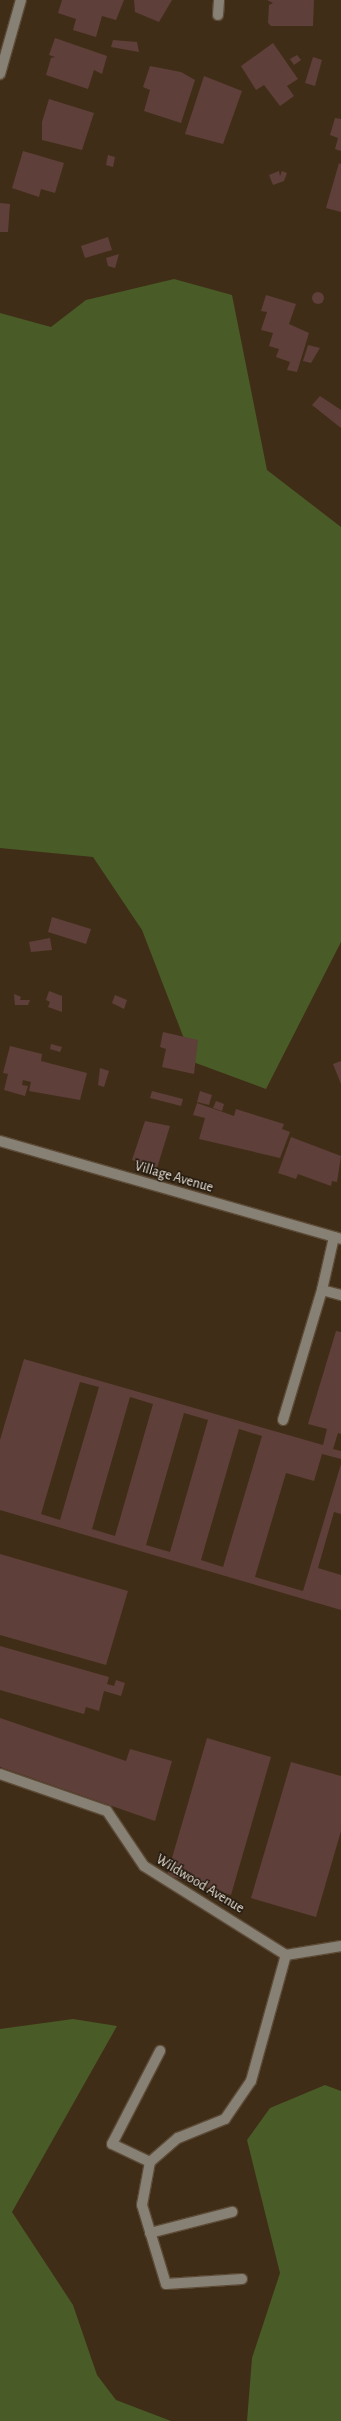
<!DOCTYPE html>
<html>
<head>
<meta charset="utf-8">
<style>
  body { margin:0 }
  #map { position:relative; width:341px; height:2421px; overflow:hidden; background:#402d17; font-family:"Alegreya Sans",sans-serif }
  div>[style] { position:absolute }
  .green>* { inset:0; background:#495b26 }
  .building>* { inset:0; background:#5e3f39 }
  .round { border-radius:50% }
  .roads { filter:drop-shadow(1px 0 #5c4a36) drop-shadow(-1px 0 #5c4a36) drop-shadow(0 1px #5c4a36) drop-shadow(0 -1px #5c4a36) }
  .minor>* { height:10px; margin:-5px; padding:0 5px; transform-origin:5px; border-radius:5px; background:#868174 }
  span { translate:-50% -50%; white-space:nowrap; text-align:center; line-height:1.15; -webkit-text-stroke:3px #20180e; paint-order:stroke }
  .street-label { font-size:14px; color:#f0e4d7 }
</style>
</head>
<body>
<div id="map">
  <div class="green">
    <i style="clip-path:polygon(174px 279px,232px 295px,267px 470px,341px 527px,341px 942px,266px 1089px,193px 1062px,142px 930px,93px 857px,0 848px,0 313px,51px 327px,86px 300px)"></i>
    <i style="clip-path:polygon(73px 2019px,117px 2026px,12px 2212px,73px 2305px,97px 2375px,116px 2400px,171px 2421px,0 2421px,0 2029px)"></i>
    <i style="clip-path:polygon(325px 2085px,341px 2091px,341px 2421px,247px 2421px,252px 2358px,280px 2273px,247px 2140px,270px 2108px)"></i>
  </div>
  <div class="building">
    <i style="clip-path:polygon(62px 0,124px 0,116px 20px,102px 16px,96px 37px,73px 30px,76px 19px,58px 13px)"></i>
    <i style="clip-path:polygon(134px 0,172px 0,159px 22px,135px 12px)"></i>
    <i style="clip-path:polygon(267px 0,314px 0,313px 26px,271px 26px,268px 23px,269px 5px,273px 3px)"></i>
    <i style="clip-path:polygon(55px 38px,107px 56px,102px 74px,94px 70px,88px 89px,46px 75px,51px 58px,55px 57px,49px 55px)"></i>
    <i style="clip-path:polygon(113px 40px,137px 42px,139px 52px,111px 47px)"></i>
    <i style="clip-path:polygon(273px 43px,298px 79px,287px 86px,294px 96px,280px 106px,264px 85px,256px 90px,241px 66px)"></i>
    <i style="clip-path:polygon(297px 55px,301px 60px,294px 65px,290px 59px)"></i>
    <i style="clip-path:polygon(313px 57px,322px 60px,315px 86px,305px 83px)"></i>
    <i style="clip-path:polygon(150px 66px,181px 72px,195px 80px,181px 123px,144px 111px,150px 90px,143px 87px)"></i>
    <i style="clip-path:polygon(204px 76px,242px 91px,223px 144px,185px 134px)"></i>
    <i style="clip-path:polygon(49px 99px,94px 113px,82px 150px,42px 140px,42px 122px)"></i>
    <i style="clip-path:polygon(335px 118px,341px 119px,341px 151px,335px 149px,338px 138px,330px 135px)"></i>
    <i style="clip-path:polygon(23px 151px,64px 163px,55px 193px,41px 189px,39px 197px,12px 188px)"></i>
    <i style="clip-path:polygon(108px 155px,115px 157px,113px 167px,106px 165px)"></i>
    <i style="clip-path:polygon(339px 163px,341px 164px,341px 212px,326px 208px)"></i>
    <i style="clip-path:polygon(279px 171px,280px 176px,282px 171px,287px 173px,284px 181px,273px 185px,269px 175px)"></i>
    <i style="clip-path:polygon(0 203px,10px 204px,8px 232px,0 232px)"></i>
    <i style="clip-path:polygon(108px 237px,112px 250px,85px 258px,81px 246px)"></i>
    <i style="clip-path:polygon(119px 254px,115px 268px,108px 266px,106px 258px)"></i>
    <i class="round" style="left:312px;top:292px;width:12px;height:12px"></i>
    <i style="clip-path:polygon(266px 295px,296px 304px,289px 324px,309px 333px,297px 372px,287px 370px,290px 362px,276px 357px,279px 349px,269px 346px,273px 333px,261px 330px,267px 312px,261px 311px)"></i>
    <i style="clip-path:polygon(308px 345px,320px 348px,311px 363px,303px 361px)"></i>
    <i style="clip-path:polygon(320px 396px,341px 410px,341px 428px,312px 405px)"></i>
    <i style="clip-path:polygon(52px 917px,91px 929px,86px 944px,48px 932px)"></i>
    <i style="clip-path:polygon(50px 938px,52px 950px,31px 952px,29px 942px)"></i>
    <i style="clip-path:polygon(49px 991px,62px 996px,62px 1012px,48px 1007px,50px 1002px,46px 1000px)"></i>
    <i style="clip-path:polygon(14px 994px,21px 997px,20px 1000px,30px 1000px,28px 1005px,15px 1005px)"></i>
    <i style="clip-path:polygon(115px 995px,127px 1000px,124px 1009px,112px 1003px)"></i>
    <i style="clip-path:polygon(163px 1032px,198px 1040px,194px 1074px,162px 1067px,166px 1049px,160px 1047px)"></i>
    <i style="clip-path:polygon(51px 1044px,62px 1047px,60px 1052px,50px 1049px)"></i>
    <i style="clip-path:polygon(10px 1046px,42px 1054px,41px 1061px,87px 1073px,80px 1100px,29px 1091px,31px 1082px,23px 1080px,22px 1085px,28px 1086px,25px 1096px,4px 1090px,8px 1074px,3px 1073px)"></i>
    <i style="clip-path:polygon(341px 1061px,341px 1084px,333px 1064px)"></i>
    <i style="clip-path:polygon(100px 1068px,109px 1071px,104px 1087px,98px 1085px)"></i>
    <i style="clip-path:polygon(152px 1091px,183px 1099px,181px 1106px,150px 1098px)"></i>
    <i style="clip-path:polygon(200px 1091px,212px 1095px,209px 1105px,197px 1102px)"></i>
    <i style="clip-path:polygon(216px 1101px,224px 1104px,222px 1111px,213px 1108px)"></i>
    <i style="clip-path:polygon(197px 1103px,234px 1116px,236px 1109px,284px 1124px,282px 1129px,290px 1132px,280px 1158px,199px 1139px,205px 1118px,193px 1115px)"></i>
    <i style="clip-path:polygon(145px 1121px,170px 1126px,157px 1168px,132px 1160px)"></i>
    <i style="clip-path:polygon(291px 1137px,341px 1156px,337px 1182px,332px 1181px,331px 1186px,298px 1174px,296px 1179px,278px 1173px)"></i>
    <i style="clip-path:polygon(evenodd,336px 1331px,341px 1332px,341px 1434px,338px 1433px,333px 1449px,341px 1451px,341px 1459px,322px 1454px,314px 1481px,286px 1473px,255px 1577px,303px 1591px,341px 1464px,341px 1514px,334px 1512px,318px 1568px,341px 1575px,341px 1610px,0 1510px,0 1440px,24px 1359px,323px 1445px,327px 1429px,308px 1424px,336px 1331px,80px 1382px,99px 1387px,60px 1520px,41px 1514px,80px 1382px,336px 1331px,130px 1397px,153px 1404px,115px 1536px,92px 1529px,130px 1397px,336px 1331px,184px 1413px,208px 1420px,170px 1552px,146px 1545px,184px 1413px,336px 1331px,239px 1429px,262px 1436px,223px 1567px,201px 1560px,239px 1429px)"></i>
    <i style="clip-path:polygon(0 1554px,128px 1591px,106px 1665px,0 1635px)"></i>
    <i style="clip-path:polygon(0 1646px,109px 1677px,107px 1684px,114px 1686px,116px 1680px,125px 1683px,121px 1696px,104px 1691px,99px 1711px,86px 1707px,84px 1714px,0 1690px)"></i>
    <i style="clip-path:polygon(0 1718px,126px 1761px,130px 1749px,172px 1761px,155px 1821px,0 1767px)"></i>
    <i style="clip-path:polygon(207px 1738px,271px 1757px,231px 1895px,167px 1875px)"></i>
    <i style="clip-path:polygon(291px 1762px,341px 1776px,341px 1831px,316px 1917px,251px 1898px)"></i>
  </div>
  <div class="roads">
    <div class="minor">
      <i style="left:218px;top:15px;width:15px;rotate:-86deg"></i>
      <i style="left:0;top:74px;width:77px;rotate:-74.2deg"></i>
      <i style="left:0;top:1141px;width:355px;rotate:16deg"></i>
      <i style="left:334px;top:1237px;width:54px;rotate:102.8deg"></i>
      <i style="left:322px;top:1290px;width:20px;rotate:15deg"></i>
      <i style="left:283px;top:1420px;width:136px;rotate:-73.3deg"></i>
      <i style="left:0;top:1774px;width:113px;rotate:19.1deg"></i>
      <i style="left:107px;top:1811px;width:66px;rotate:56.1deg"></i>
      <i style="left:144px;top:1866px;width:168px;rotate:32.1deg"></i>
      <i style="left:286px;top:1955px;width:56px;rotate:-9.3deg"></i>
      <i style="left:150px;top:2162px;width:42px;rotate:-154.7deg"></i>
      <i style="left:112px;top:2144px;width:105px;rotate:-62.7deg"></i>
      <i style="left:150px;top:2233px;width:85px;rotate:-14.4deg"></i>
      <i style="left:242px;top:2279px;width:76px;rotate:176.2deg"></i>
      <i style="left:166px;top:2284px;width:83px;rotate:-106.9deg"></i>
      <i style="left:142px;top:2205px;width:44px;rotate:-79.5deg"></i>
      <i style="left:150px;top:2162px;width:37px;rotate:-41deg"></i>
      <i style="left:178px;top:2138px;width:51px;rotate:-22deg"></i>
      <i style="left:225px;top:2119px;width:46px;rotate:-55.6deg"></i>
      <i style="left:251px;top:2081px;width:131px;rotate:-74.5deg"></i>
    </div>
  </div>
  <div class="street-label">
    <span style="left:174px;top:1177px;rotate:16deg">Village Avenue</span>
    <span style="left:200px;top:1884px;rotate:31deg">Wildwood Avenue</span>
  </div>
</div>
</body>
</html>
